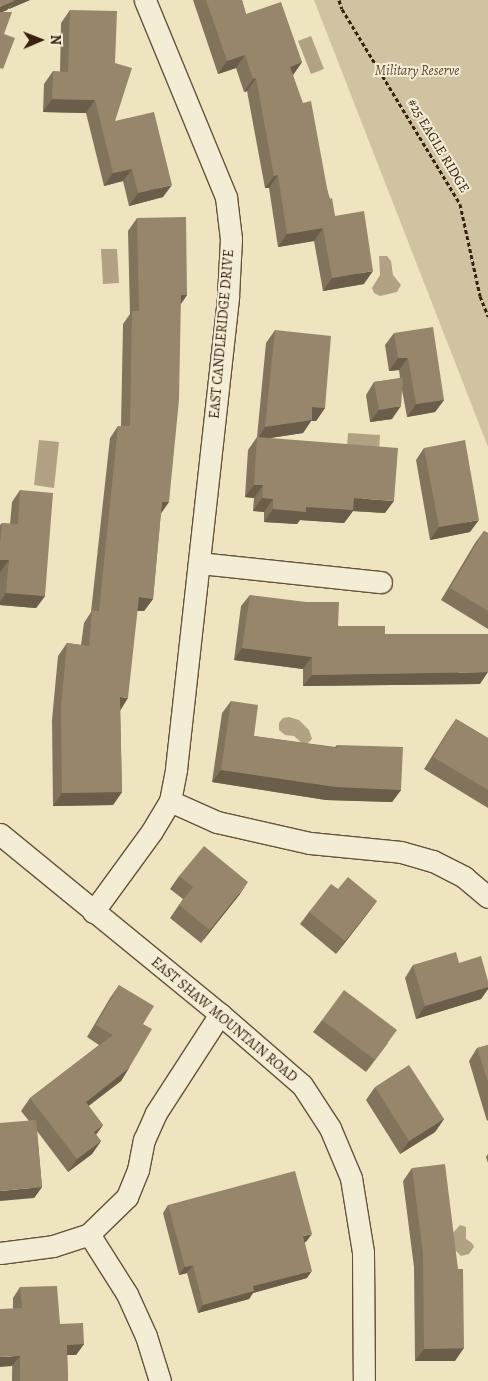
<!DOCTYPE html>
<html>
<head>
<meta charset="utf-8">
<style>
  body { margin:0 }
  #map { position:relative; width:488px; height:1381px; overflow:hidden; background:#eee4bf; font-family:Alegreya,serif }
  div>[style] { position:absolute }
  .green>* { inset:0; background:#cfc3a1 }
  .water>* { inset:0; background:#b0a283 }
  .path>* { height:3px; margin-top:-1.5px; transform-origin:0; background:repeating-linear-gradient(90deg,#38210f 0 4px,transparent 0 6.5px) }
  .roads { filter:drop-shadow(1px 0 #66523b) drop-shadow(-1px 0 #66523b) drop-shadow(0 1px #66523b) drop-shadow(0 -1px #66523b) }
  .street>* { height:21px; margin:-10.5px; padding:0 10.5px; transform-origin:10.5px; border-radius:10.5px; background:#f4edd5 }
  .wall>* { inset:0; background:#82735c }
  .shaded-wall>* { inset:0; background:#6a5e4b }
  .building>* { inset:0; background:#97866b }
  span { translate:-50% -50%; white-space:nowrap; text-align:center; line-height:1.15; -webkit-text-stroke:4px #f4edd5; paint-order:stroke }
  .park-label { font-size:14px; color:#5e4a34; font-style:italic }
  .street-label { font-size:14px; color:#38210f }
  .north { position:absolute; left:15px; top:15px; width:50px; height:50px; -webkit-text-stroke:4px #f4edd5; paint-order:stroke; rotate:89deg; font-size:14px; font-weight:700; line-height:20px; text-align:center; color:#38210f }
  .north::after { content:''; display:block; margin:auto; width:18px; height:22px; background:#38210f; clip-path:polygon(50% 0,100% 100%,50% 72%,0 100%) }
</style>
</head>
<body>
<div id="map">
  <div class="green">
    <i style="clip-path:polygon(314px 0,488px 0,488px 447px)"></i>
  </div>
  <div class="water">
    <i style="clip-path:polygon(311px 36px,324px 69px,311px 74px,298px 41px)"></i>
    <i style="clip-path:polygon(117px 249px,119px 283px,103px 284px,101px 249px)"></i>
    <i style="clip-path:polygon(379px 256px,387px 256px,391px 261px,393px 275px,401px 285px,397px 292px,380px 296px,374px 293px,372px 288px,380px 275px)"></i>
    <i style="clip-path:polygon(348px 433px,380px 435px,379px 451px,347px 448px)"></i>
    <i style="clip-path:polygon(39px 440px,59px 442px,54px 488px,34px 485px)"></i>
    <i style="clip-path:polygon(289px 717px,299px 720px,309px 730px,312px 739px,308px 743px,302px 743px,294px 736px,285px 735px,279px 730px,279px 723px,283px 718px)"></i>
    <i style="clip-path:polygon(460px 1225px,466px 1227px,466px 1239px,472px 1243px,474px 1247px,469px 1254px,461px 1256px,454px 1249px,452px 1234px)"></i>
  </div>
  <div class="path">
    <i style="left:339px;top:0;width:9px;rotate:72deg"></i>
    <i style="left:342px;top:9px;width:228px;rotate:58.8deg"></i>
    <i style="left:460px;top:204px;width:94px;rotate:77.7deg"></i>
    <i style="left:480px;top:296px;width:22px;rotate:68deg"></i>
  </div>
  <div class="roads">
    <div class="street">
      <i style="left:199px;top:563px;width:183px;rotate:6deg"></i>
      <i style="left:170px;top:801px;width:51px;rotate:24.1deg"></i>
      <i style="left:217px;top:822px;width:95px;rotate:12.7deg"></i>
      <i style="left:310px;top:843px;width:91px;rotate:5.6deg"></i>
      <i style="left:401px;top:852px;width:33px;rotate:16deg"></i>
      <i style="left:433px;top:861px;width:35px;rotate:27deg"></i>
      <i style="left:464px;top:877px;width:31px;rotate:40deg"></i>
      <i style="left:0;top:834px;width:284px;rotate:39.3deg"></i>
      <i style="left:220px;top:1014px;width:108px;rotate:40.9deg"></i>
      <i style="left:302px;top:1085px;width:51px;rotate:56.9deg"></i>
      <i style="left:330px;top:1128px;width:54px;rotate:67.2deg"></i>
      <i style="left:351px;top:1178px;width:75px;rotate:80.8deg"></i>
      <i style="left:363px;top:1252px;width:129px;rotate:89.6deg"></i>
      <i style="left:93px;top:912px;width:100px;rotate:-53.9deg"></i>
      <i style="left:152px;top:831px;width:35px;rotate:-59deg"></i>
      <i style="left:170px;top:801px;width:33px;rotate:-79deg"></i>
      <i style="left:176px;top:769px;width:476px;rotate:-83.7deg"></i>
      <i style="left:228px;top:296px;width:57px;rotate:-87deg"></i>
      <i style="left:231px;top:239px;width:42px;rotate:-96.8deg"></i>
      <i style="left:226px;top:197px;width:213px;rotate:-112.4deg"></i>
      <i style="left:89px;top:1234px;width:71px;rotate:57.7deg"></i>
      <i style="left:127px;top:1294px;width:46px;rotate:65.7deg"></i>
      <i style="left:146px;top:1336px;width:47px;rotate:72.7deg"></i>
      <i style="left:0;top:1253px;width:53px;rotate:-7.5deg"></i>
      <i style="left:53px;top:1246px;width:38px;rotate:-18deg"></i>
      <i style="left:89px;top:1234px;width:53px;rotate:-44.2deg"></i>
      <i style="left:127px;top:1197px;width:29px;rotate:-68deg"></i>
      <i style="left:138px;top:1170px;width:31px;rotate:-79deg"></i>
      <i style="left:144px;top:1140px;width:30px;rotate:-66deg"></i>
      <i style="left:156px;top:1113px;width:118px;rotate:-57.1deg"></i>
    </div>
  </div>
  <div class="wall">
    <i style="clip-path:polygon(0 0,30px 0,9px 9px,9px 8px,7px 10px,2px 12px,4px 34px)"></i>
    <i style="clip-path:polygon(193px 0,242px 0,246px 14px,302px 62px,293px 75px,335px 216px,364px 284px,323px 291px,314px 241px,278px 247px,269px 188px,265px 188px,247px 91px,244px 92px,236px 68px,218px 74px)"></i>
    <i style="clip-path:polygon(70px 10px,115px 63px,115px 121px,163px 197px,129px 206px,123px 181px,104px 186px,86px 113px,43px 112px,44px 84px,53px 71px,60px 72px,61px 23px)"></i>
    <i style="clip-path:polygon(137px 218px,187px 295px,180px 305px,153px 599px,144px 611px,137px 611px,120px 709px,122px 792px,113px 805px,53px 806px,52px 720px,58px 656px,67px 643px,81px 645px,84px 623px,91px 612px,110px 438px,118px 426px,121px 426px,123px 324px,130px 314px,128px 231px)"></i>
    <i style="clip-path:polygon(275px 330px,325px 408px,316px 421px,311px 421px,303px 433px,270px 438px,385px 513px,353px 511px,344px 523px,300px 520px,297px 524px,264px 522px,264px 512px,253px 511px,254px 498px,245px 497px,248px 450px,257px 437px,266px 343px)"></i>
    <i style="clip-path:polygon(394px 333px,444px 400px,435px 412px,407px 417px,402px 390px,392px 419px,370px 422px,366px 395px,374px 382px,400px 378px,399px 370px,389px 371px,385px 345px)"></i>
    <i style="clip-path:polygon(424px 448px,470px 532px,430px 540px,416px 460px)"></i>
    <i style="clip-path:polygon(20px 490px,45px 596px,36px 608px,0 605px,0 525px,2px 523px,10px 524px,12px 502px)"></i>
    <i style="clip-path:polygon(484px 531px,488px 533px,488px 629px,441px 600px,475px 543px)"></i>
    <i style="clip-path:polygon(250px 595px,338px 626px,385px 634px,480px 684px,303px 686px,303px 669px,234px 660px,241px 606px)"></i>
    <i style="clip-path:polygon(231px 701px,254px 736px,335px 747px,337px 745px,401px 790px,392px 802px,326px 800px,212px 782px,222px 713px)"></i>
    <i style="clip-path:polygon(456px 719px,488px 738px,488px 808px,424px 769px,447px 732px)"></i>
    <i style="clip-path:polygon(179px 876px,240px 894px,201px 943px,170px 918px,183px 899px,170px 889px)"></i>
    <i style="clip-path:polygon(338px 889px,377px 901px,368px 913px,336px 954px,300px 924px,309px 912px)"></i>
    <i style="clip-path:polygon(459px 963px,488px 981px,488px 989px,481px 999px,416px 1019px,405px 978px,413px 965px)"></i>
    <i style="clip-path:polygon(119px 985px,143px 1024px,129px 1068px,121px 1081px,88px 1106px,103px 1125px,96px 1135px,101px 1141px,92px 1154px,68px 1172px,37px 1131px,42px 1187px,34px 1198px,29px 1121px,21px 1111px,30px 1098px,99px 1045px,87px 1037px,110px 998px)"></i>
    <i style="clip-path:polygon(322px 1020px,388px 1043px,366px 1072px,313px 1032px)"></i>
    <i style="clip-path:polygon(488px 1045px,488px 1120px,487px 1121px,469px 1061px,477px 1048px)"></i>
    <i style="clip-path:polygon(375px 1087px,444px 1119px,435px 1132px,400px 1154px,366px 1100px)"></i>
    <i style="clip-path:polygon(488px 1154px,488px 1163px,486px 1157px)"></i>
    <i style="clip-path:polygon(412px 1168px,458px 1269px,455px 1361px,415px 1361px,414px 1267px,403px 1181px)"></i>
    <i style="clip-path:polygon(168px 1205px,306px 1242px,305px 1242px,307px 1278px,253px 1293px,249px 1299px,198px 1313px,187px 1273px,179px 1275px,163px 1213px)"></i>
    <i style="clip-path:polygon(20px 1287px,60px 1324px,84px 1344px,76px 1355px,67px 1355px,68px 1381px,12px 1381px,13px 1298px)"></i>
  </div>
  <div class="shaded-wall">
    <i style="clip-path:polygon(15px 0,30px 0,9px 9px)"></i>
    <i style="clip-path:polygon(14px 1px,7px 10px,0 13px,0 7px)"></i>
    <i style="clip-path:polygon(245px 55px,236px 68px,218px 74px,227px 61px)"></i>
    <i style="clip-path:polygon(302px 62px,293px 75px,290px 67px)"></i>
    <i style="clip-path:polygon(256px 78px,247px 91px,244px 92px,253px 79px)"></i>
    <i style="clip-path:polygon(52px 99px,95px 100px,86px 113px,43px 112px)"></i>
    <i style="clip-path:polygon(132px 169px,123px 181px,104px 186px,113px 173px)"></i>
    <i style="clip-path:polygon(278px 175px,269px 188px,265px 188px,274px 176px)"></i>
    <i style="clip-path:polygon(172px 185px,163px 197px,129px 206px,138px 193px)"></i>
    <i style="clip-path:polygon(323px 228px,314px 241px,278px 247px,287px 234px)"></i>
    <i style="clip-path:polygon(373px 271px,364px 284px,323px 291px,332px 278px)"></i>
    <i style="clip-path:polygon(181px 295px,187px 295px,178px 308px)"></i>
    <i style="clip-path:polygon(398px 358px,408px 358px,399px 370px,389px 371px)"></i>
    <i style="clip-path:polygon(444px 400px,435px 412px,407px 417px,416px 404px)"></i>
    <i style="clip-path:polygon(401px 406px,392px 419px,370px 422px,379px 410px)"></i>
    <i style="clip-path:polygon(312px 407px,325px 408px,316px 421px,311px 421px,303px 433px,257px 440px,265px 427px)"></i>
    <i style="clip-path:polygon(254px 485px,263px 485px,254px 498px,245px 497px)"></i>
    <i style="clip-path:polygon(262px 498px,273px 499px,264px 512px,253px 511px)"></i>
    <i style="clip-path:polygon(354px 498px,394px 501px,385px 513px,353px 511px,344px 523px,300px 520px,297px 524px,264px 522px,273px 509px,306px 507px)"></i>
    <i style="clip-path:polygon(162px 502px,169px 502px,160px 515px)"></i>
    <i style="clip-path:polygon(479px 520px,470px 532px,430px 540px,439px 527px)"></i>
    <i style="clip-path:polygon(0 560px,9px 560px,0 572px)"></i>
    <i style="clip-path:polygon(6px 593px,45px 596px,36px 608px,0 605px,0 602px)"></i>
    <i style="clip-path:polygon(139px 597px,153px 599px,144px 611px,130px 610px)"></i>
    <i style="clip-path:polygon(242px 648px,312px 657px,303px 669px,234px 660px)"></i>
    <i style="clip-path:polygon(488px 672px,480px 684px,303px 686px,312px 675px)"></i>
    <i style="clip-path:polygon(120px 697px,128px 698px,120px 711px)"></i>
    <i style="clip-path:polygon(221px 770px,401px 790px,392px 802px,326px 800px,212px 782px)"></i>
    <i style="clip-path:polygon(122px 792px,113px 805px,53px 806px,62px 793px)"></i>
    <i style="clip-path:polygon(248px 882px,240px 894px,201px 943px,210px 930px)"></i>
    <i style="clip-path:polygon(377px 901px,368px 913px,336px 954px,345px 941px)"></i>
    <i style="clip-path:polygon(488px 987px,488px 989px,481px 999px,416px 1019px,425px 1006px)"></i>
    <i style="clip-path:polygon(129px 1068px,121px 1081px,77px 1115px,86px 1102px)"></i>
    <i style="clip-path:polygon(444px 1119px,435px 1132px,400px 1154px,409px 1141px)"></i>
    <i style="clip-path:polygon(103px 1125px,94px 1137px,94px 1132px)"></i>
    <i style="clip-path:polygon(101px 1141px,92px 1154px,68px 1172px,77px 1159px)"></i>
    <i style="clip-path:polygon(42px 1187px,34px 1198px,0 1201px,0 1191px)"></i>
    <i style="clip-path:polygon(312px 1234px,306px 1242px,298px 1244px,303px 1236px)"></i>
    <i style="clip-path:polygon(193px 1265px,187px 1273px,179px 1275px,185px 1267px)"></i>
    <i style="clip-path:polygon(312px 1271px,307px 1278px,253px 1293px,249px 1299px,198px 1313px,203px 1305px,253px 1286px)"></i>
    <i style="clip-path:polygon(84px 1344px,76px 1355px,59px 1355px,67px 1345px)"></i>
    <i style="clip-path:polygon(464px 1348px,455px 1361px,415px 1361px,424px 1349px)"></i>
    <i style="clip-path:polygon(20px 1356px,12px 1366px,0 1367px,0 1357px)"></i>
  </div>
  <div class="building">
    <i style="clip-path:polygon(0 0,12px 0,14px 1px,0 7px)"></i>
    <i style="clip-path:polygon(206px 0,242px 0,246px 14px,281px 2px,302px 62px,290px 67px,303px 103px,311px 101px,329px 199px,332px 198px,335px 216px,364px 211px,373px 271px,332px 278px,323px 228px,287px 234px,278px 175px,274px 176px,256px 78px,253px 79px,245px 55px,227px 61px)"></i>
    <i style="clip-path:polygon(70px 10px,117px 11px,115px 63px,132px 68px,115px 121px,154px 112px,172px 185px,138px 193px,132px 169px,113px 173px,95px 100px,52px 99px,53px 71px,68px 72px)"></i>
    <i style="clip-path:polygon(0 12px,12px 12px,4px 34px,15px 38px,3px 69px,0 68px)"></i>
    <i style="clip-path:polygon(186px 217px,187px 295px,181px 295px,179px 400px,169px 502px,162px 502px,153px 599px,139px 597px,128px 698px,120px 697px,122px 792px,62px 793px,61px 707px,67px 643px,89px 646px,92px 610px,99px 611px,118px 426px,130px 426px,132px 311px,139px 311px,137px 218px)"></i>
    <i style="clip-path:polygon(433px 327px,444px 400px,416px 404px,408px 358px,398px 358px,394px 333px)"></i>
    <i style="clip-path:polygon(275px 330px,331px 336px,325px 408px,312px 407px,312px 420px,265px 427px)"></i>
    <i style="clip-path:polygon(403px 378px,401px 406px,379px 410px,374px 382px)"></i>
    <i style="clip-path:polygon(257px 437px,398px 448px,394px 501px,354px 498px,353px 510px,306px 507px,306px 512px,273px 509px,273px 499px,262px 498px,263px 485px,254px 485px)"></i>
    <i style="clip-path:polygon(465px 440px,479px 520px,439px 527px,424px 448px)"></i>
    <i style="clip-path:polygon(20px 490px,53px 493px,45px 596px,6px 593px,9px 560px,0 560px,0 543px,2px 523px,18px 524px)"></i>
    <i style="clip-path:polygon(484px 531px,488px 533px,488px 611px,450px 588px)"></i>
    <i style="clip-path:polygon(250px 595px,306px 602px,339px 602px,338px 626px,385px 626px,385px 634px,488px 634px,488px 672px,312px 675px,312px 657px,242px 648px)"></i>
    <i style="clip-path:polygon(231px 701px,258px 705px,254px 736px,337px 748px,337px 745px,403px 747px,401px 790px,335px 787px,221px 770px)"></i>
    <i style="clip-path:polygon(456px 719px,488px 738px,488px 790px,433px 757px)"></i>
    <i style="clip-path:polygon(204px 846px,248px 882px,210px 930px,179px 905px,193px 887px,179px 876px)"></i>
    <i style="clip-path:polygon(348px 877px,377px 901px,345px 941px,309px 912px,331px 884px,338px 889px)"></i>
    <i style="clip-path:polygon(456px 952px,459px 963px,481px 956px,488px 981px,488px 987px,425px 1006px,413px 965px)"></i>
    <i style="clip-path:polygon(119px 985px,154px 1006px,143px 1024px,152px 1029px,129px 1068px,86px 1102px,103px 1125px,94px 1132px,101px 1141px,77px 1159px,30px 1098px,113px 1035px,96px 1025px)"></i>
    <i style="clip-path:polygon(344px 990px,397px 1030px,375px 1060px,322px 1020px)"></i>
    <i style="clip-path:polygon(488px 1045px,488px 1082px,477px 1048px)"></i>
    <i style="clip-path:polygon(409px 1065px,444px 1119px,409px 1141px,375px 1087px)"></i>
    <i style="clip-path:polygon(36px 1120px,42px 1187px,0 1191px,0 1123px)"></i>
    <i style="clip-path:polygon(445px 1164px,458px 1269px,463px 1269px,464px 1348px,424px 1349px,423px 1254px,412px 1168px)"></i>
    <i style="clip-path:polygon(295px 1171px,312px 1234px,303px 1236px,312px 1271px,253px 1286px,254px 1291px,203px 1305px,193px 1265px,185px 1267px,168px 1205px)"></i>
    <i style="clip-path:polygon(57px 1286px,60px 1324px,83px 1323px,84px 1344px,67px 1345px,68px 1381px,20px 1381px,20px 1356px,0 1357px,0 1309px,22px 1308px,20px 1287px)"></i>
  </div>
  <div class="park-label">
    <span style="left:417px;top:71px">Military Reserve</span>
  </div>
  <div class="street-label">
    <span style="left:438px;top:146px;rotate:59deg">#25 EAGLE RIDGE</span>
    <span style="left:222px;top:334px;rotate:-85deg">EAST CANDLERIDGE DRIVE</span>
    <span style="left:224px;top:1020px;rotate:40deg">EAST SHAW MOUNTAIN ROAD</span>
  </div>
  <div class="north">N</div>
</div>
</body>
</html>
